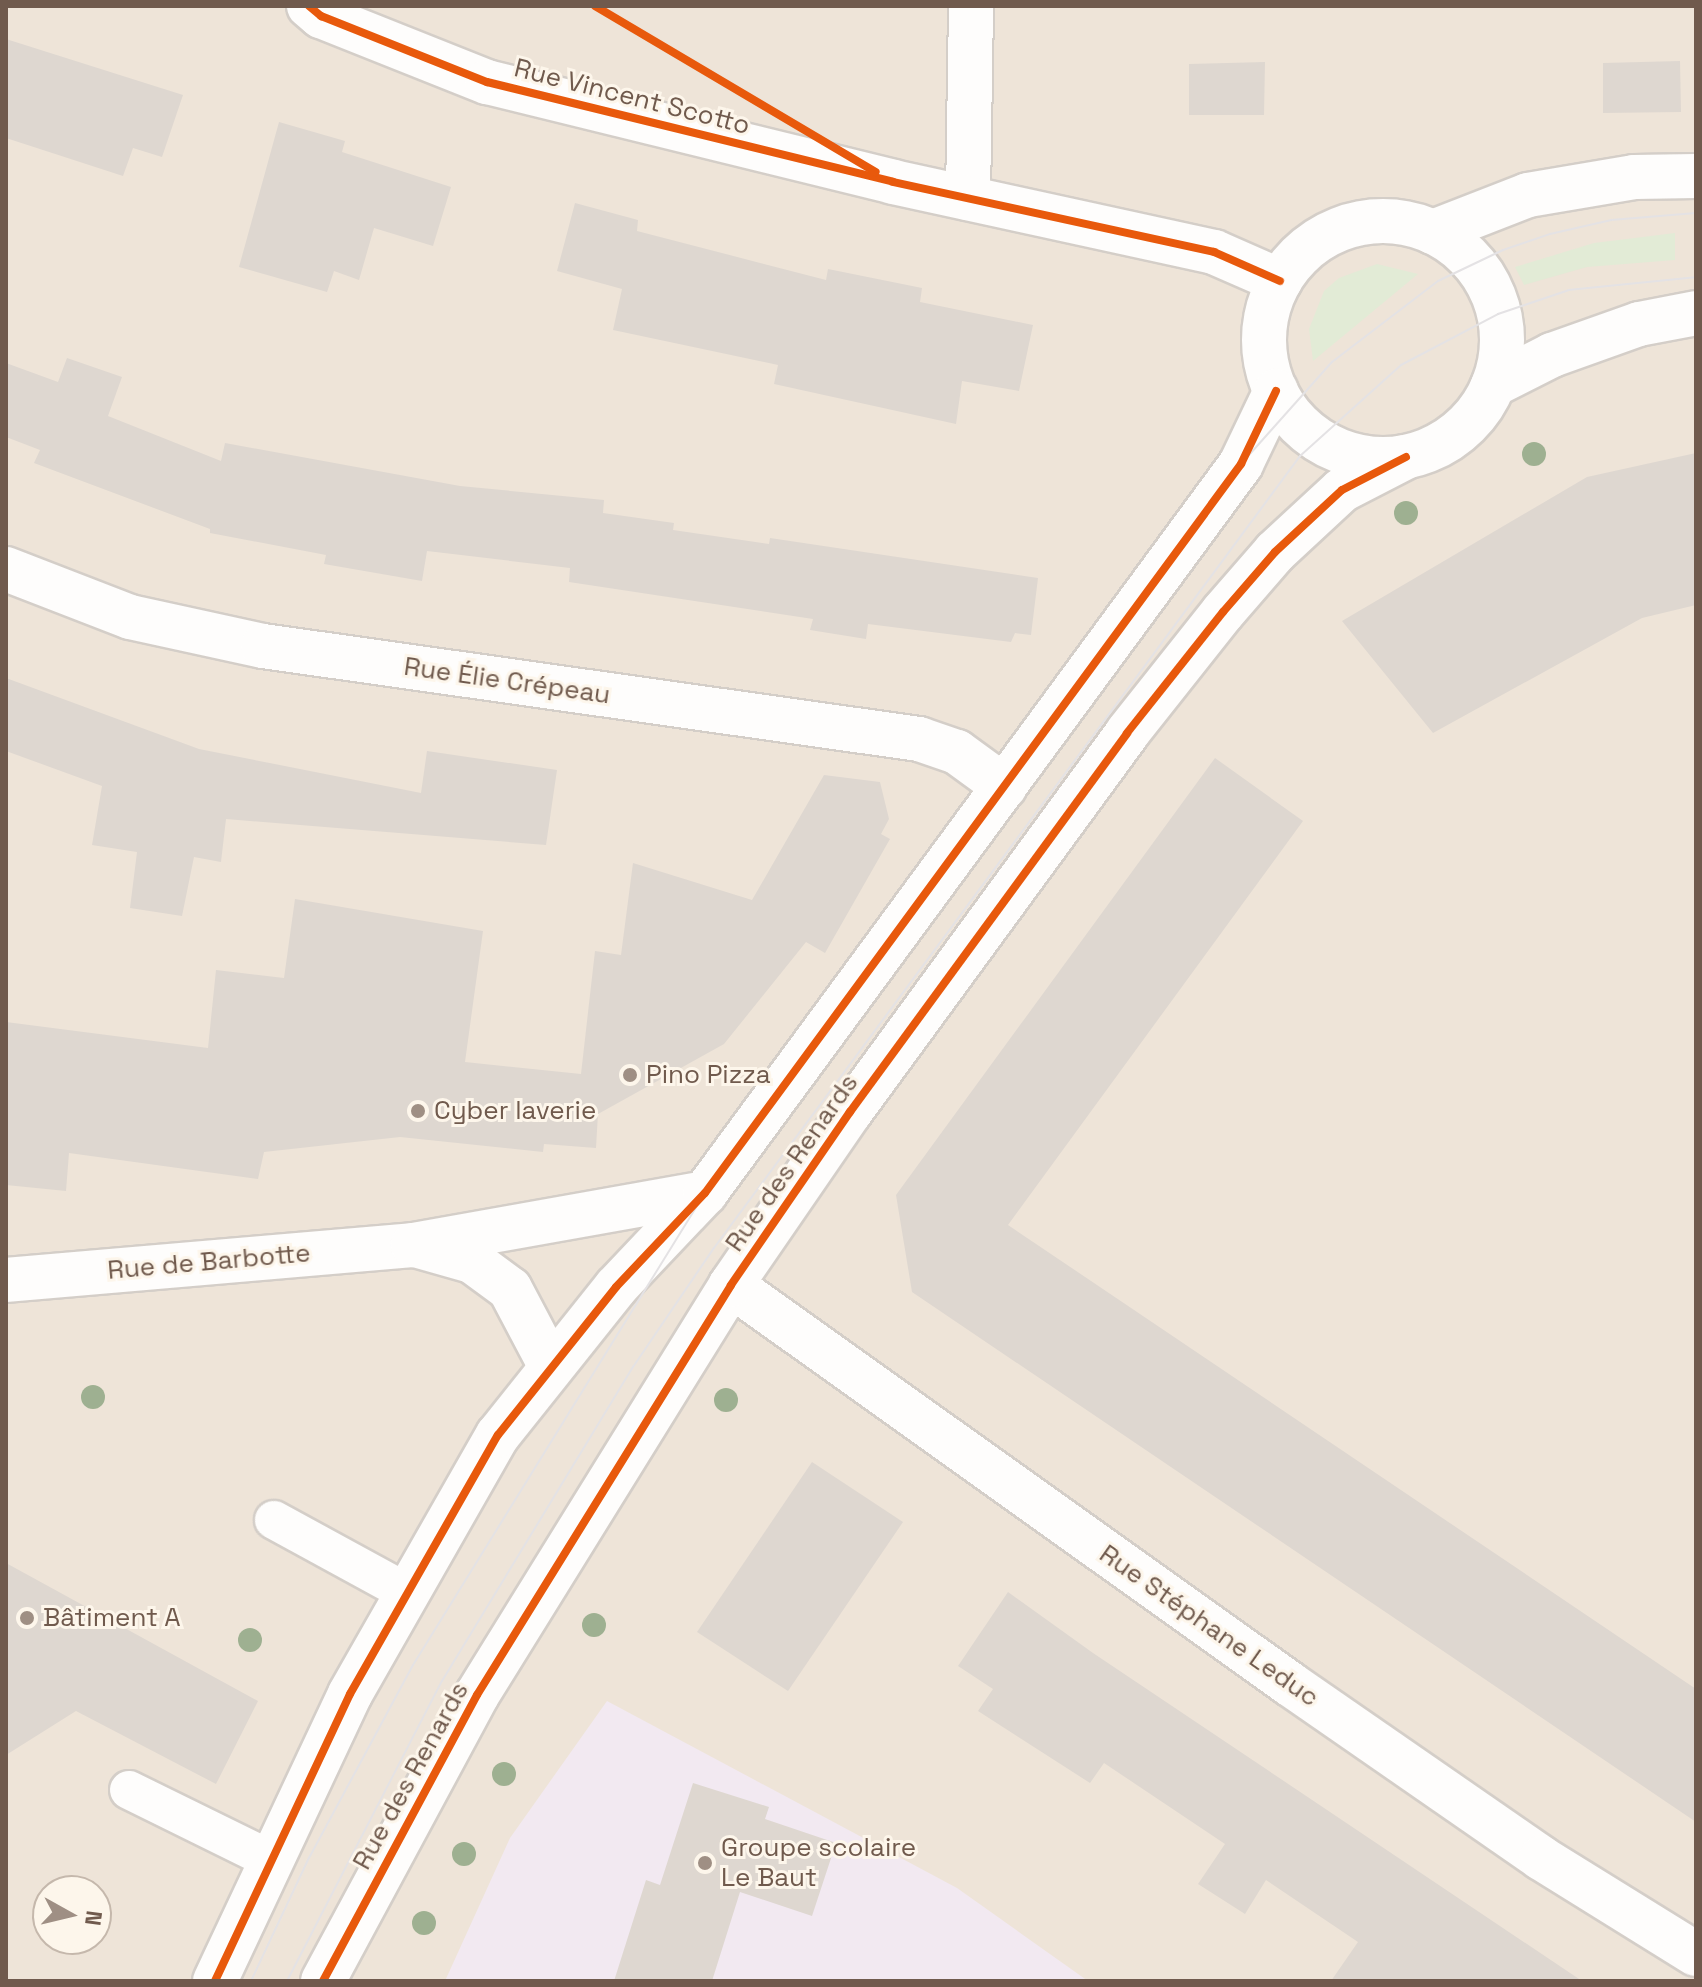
<!DOCTYPE html>
<html>
<head>
<meta charset="utf-8">
<style>
  body { margin:0 }
  #map { position:relative; width:1702px; height:1987px; overflow:hidden; background:#f5f1ea; font-family:"Space Grotesk",sans-serif }
  div>[style] { position:absolute }
  .residential>* { inset:0; background:#eee4d8 }
  .education>* { inset:0; background:#f2e9f1 }
  .green>* { inset:0; background:#e2ebd6 }
  .building>* { inset:0; background:#ded7d0 }
  .roads { filter:drop-shadow(2px 0 #d4cec8) drop-shadow(-2px 0 #d4cec8) drop-shadow(0 2px #d4cec8) drop-shadow(0 -2px #d4cec8) }
  .lane>* { height:38px; margin:-19px; padding:0 19px; transform-origin:19px; border-radius:19px; background:#fefdfc }
  .street>* { height:44px; margin:-22px; padding:0 22px; transform-origin:22px; border-radius:22px; background:#fefdfc }
  .secondary>* { height:44px; margin:-22px; padding:0 22px; transform-origin:22px; border-radius:22px; background:#fefdfc }
  .secondary>.ring { margin:-22px; padding:0; box-sizing:content-box; background:none; border:44px solid #fefdfc; border-radius:50% }
  .tram>* { height:2px; margin:-1px; padding:0 1px; transform-origin:1px; border-radius:1px; background:#e4e2e4 }
  .cycleway>* { height:8px; margin:-4px; padding:0 4px; transform-origin:4px; border-radius:4px; background:#e8590c }
  .trees>* { width:24px; height:24px; margin:-12px; border-radius:50%; background:#9eb091 }
  .dots>* { width:22px; height:22px; translate:-50% -50%; box-sizing:border-box; border:4px solid #fdf6eb; border-radius:50% }
  span { translate:-50% -50%; white-space:nowrap; text-align:center; line-height:1.15; -webkit-text-stroke:6px #fdf6eb; paint-order:stroke }
  .street-label { font-size:26px; color:#705a4d }
  .poi-label { font-size:26px; color:#705a4d }
  .left { translate:0 -50%; text-align:left }
  .frame { position:absolute; inset:0; border:8px solid #705a4d; pointer-events:none }
  .north { position:absolute; left:32px; top:1875px; width:80px; height:80px; box-sizing:border-box; background:#fdf6eb; border:2px solid #c5b8ac; border-radius:50%; rotate:98deg; font-size:22px; font-weight:700; line-height:32px; text-align:center; color:#705a4d }
  .north::after { content:''; display:block; margin:auto; width:28px; height:36px; background:#9f8f84; clip-path:polygon(50% 0,100% 100%,50% 72%,0 100%) }
</style>
</head>
<body>
<div id="map">
  <div class="residential">
    <i style="clip-path:polygon(evenodd,6px 6px,1696px 6px,1696px 1981px,6px 1981px,6px 6px,48px 1891px,96px 1891px,96px 1939px,48px 1939px,48px 1891px)"></i>
  </div>
  <div class="education">
    <i style="clip-path:polygon(607px 1701px,957px 1888px,1088px 1981px,445px 1981px,510px 1838px)"></i>
  </div>
  <div class="green">
    <i style="clip-path:polygon(1675px 233px,1675px 260px,1587px 267px,1524px 285px,1515px 267px,1594px 243px)"></i>
    <i style="clip-path:polygon(1377px 264px,1418px 274px,1313px 361px,1309px 329px,1324px 291px,1339px 278px)"></i>
  </div>
  <div class="building">
    <i style="clip-path:polygon(6px 39px,183px 95px,162px 157px,133px 148px,123px 176px,6px 138px)"></i>
    <i style="clip-path:polygon(1680px 61px,1681px 112px,1603px 113px,1603px 63px)"></i>
    <i style="clip-path:polygon(1265px 62px,1264px 115px,1189px 115px,1189px 64px)"></i>
    <i style="clip-path:polygon(279px 122px,345px 141px,342px 152px,451px 187px,433px 246px,374px 228px,359px 280px,334px 271px,327px 292px,239px 267px)"></i>
    <i style="clip-path:polygon(575px 203px,638px 220px,637px 231px,826px 280px,828px 269px,922px 288px,920px 302px,1033px 325px,1019px 391px,962px 381px,956px 424px,774px 384px,778px 365px,613px 330px,622px 289px,557px 271px)"></i>
    <i style="clip-path:polygon(67px 358px,122px 377px,108px 416px,221px 461px,225px 443px,460px 486px,604px 500px,603px 513px,674px 523px,673px 530px,769px 544px,770px 538px,1038px 578px,1031px 635px,1015px 633px,1011px 642px,868px 624px,866px 639px,810px 630px,813px 619px,569px 582px,570px 568px,427px 551px,422px 581px,324px 564px,326px 555px,210px 533px,210px 529px,34px 463px,40px 450px,6px 437px,6px 363px,58px 382px)"></i>
    <i style="clip-path:polygon(1696px 453px,1696px 605px,1642px 618px,1433px 733px,1342px 621px,1587px 477px)"></i>
    <i style="clip-path:polygon(6px 678px,199px 749px,421px 793px,427px 751px,557px 770px,546px 845px,226px 819px,221px 862px,194px 857px,182px 916px,130px 908px,137px 852px,92px 845px,102px 786px,6px 751px)"></i>
    <i style="clip-path:polygon(1215px 758px,1303px 821px,1008px 1225px,1696px 1689px,1696px 1822px,912px 1292px,896px 1195px)"></i>
    <i style="clip-path:polygon(824px 775px,880px 782px,889px 819px,881px 834px,890px 839px,825px 953px,806px 942px,724px 1044px,598px 1114px,596px 1148px,544px 1144px,543px 1152px,400px 1137px,264px 1152px,258px 1179px,69px 1153px,66px 1191px,6px 1185px,6px 1022px,208px 1048px,216px 970px,284px 978px,295px 899px,483px 931px,465px 1062px,581px 1074px,595px 951px,621px 955px,633px 863px,752px 900px)"></i>
    <i style="clip-path:polygon(812px 1462px,903px 1522px,788px 1691px,697px 1632px)"></i>
    <i style="clip-path:polygon(6px 1563px,258px 1701px,216px 1784px,76px 1711px,6px 1755px)"></i>
    <i style="clip-path:polygon(1008px 1592px,1093px 1653px,1582px 1981px,1331px 1981px,1358px 1942px,1266px 1880px,1245px 1914px,1198px 1884px,1225px 1844px,1104px 1763px,1090px 1783px,978px 1711px,993px 1689px,958px 1666px)"></i>
    <i style="clip-path:polygon(693px 1783px,769px 1807px,765px 1819px,836px 1843px,812px 1916px,740px 1892px,712px 1981px,614px 1981px,646px 1880px,660px 1885px)"></i>
  </div>
  <div class="roads">
    <div class="lane">
      <i style="left:274px;top:1520px;width:153px;rotate:28.6deg"></i>
      <i style="left:129px;top:1790px;width:156px;rotate:26.2deg"></i>
    </div>
    <div class="street">
      <i style="left:968px;top:198px;width:192px;rotate:-89.1deg"></i>
      <i style="left:6px;top:569px;width:133px;rotate:21.2deg"></i>
      <i style="left:130px;top:617px;width:136px;rotate:12.3deg"></i>
      <i style="left:263px;top:646px;width:663px;rotate:8.07deg"></i>
      <i style="left:919px;top:739px;width:40px;rotate:18.9deg"></i>
      <i style="left:957px;top:752px;width:59px;rotate:36.1deg"></i>
      <i style="left:419px;top:1246px;width:55px;rotate:15.8deg"></i>
      <i style="left:472px;top:1261px;width:47px;rotate:36.4deg"></i>
      <i style="left:510px;top:1289px;width:86px;rotate:62.2deg"></i>
      <i style="left:6px;top:1280px;width:409px;rotate:-4.9deg"></i>
      <i style="left:413px;top:1245px;width:297px;rotate:-10.1deg"></i>
      <i style="left:731px;top:1285px;width:687px;rotate:35.52deg"></i>
      <i style="left:1290px;top:1684px;width:305px;rotate:34.7deg"></i>
      <i style="left:1541px;top:1858px;width:182px;rotate:31.8deg"></i>
    </div>
    <div class="secondary">
      <i style="left:309px;top:6px;width:16px;rotate:40deg"></i>
      <i style="left:321px;top:16px;width:179px;rotate:21.7deg"></i>
      <i style="left:487px;top:82px;width:418px;rotate:13.8deg"></i>
      <i style="left:893px;top:182px;width:329px;rotate:12.3deg"></i>
      <i style="left:1214px;top:252px;width:72px;rotate:23.7deg"></i>
      <i class="ring" style="left:1264px;top:221px;width:194px;height:194px"></i>
      <i style="left:1433px;top:232px;width:102px;rotate:-21.3deg"></i>
      <i style="left:1528px;top:195px;width:108px;rotate:-9.6deg"></i>
      <i style="left:1634px;top:177px;width:62px;rotate:-0.9deg"></i>
      <i style="left:1493px;top:385px;width:66px;rotate:-27deg"></i>
      <i style="left:1552px;top:355px;width:92px;rotate:-19.6deg"></i>
      <i style="left:1639px;top:324px;width:58px;rotate:-10.9deg"></i>
      <i style="left:215px;top:1981px;width:317px;rotate:-64.8deg"></i>
      <i style="left:350px;top:1694px;width:298px;rotate:-60.3deg"></i>
      <i style="left:498px;top:1435px;width:189px;rotate:-51.4deg"></i>
      <i style="left:616px;top:1287px;width:129px;rotate:-46.6deg"></i>
      <i style="left:705px;top:1193px;width:905px;rotate:-53.67deg"></i>
      <i style="left:1241px;top:464px;width:81px;rotate:-64.4deg"></i>
      <i style="left:323px;top:1981px;width:325px;rotate:-61.7deg"></i>
      <i style="left:477px;top:1695px;width:482px;rotate:-58.2deg"></i>
      <i style="left:731px;top:1285px;width:210px;rotate:-55.5deg"></i>
      <i style="left:850px;top:1112px;width:469px;rotate:-53.8deg"></i>
      <i style="left:1127px;top:733px;width:154px;rotate:-51.6deg"></i>
      <i style="left:1223px;top:612px;width:79px;rotate:-49.1deg"></i>
      <i style="left:1275px;top:552px;width:91px;rotate:-42.8deg"></i>
      <i style="left:1342px;top:490px;width:72px;rotate:-27.3deg"></i>
    </div>
  </div>
  <div class="tram">
    <i style="left:1241px;top:464px;width:137px;rotate:-48.3deg"></i>
    <i style="left:1332px;top:362px;width:133px;rotate:-37.4deg"></i>
    <i style="left:1438px;top:281px;width:72px;rotate:-25.5deg"></i>
    <i style="left:1503px;top:250px;width:50px;rotate:-18.8deg"></i>
    <i style="left:1550px;top:234px;width:63px;rotate:-12.9deg"></i>
    <i style="left:1611px;top:220px;width:85px;rotate:-4.7deg"></i>
    <i style="left:251px;top:1981px;width:136px;rotate:-64.8deg"></i>
    <i style="left:309px;top:1858px;width:219px;rotate:-61.7deg"></i>
    <i style="left:413px;top:1665px;width:555px;rotate:-58.26deg"></i>
    <i style="left:287px;top:1981px;width:338px;rotate:-62.7deg"></i>
    <i style="left:442px;top:1681px;width:368px;rotate:-58.7deg"></i>
    <i style="left:633px;top:1367px;width:144px;rotate:-55.8deg"></i>
    <i style="left:714px;top:1248px;width:985px;rotate:-53.5deg"></i>
    <i style="left:1300px;top:456px;width:136px;rotate:-42deg"></i>
    <i style="left:1401px;top:365px;width:110px;rotate:-27.7deg"></i>
    <i style="left:1498px;top:314px;width:75px;rotate:-18.7deg"></i>
    <i style="left:1569px;top:290px;width:128px;rotate:-5.8deg"></i>
  </div>
  <div class="cycleway">
    <i style="left:309px;top:6px;width:16px;rotate:40deg"></i>
    <i style="left:321px;top:16px;width:179px;rotate:21.7deg"></i>
    <i style="left:487px;top:82px;width:418px;rotate:13.8deg"></i>
    <i style="left:893px;top:182px;width:329px;rotate:12.3deg"></i>
    <i style="left:1214px;top:252px;width:72px;rotate:23.7deg"></i>
    <i style="left:595px;top:6px;width:326px;rotate:30.6deg"></i>
    <i style="left:215px;top:1981px;width:317px;rotate:-64.8deg"></i>
    <i style="left:350px;top:1694px;width:298px;rotate:-60.3deg"></i>
    <i style="left:498px;top:1435px;width:189px;rotate:-51.4deg"></i>
    <i style="left:616px;top:1287px;width:129px;rotate:-46.6deg"></i>
    <i style="left:705px;top:1193px;width:905px;rotate:-53.67deg"></i>
    <i style="left:1241px;top:464px;width:81px;rotate:-64.4deg"></i>
    <i style="left:323px;top:1981px;width:325px;rotate:-61.7deg"></i>
    <i style="left:477px;top:1695px;width:482px;rotate:-58.2deg"></i>
    <i style="left:731px;top:1285px;width:210px;rotate:-55.5deg"></i>
    <i style="left:850px;top:1112px;width:469px;rotate:-53.8deg"></i>
    <i style="left:1127px;top:733px;width:154px;rotate:-51.6deg"></i>
    <i style="left:1223px;top:612px;width:79px;rotate:-49.1deg"></i>
    <i style="left:1275px;top:552px;width:91px;rotate:-42.8deg"></i>
    <i style="left:1342px;top:490px;width:72px;rotate:-27.3deg"></i>
  </div>
  <div class="trees">
    <i style="left:1534px;top:454px"></i>
    <i style="left:1406px;top:513px"></i>
    <i style="left:93px;top:1397px"></i>
    <i style="left:726px;top:1400px"></i>
    <i style="left:594px;top:1625px"></i>
    <i style="left:250px;top:1640px"></i>
    <i style="left:504px;top:1774px"></i>
    <i style="left:464px;top:1854px"></i>
    <i style="left:424px;top:1923px"></i>
  </div>
  <div class="dots">
    <i style="left:630px;top:1075px;background:#9f8f84"></i>
    <i style="left:418px;top:1111px;background:#9f8f84"></i>
    <i style="left:27px;top:1618px;background:#9f8f84"></i>
    <i style="left:705px;top:1863px;background:#9f8f84"></i>
  </div>
  <div class="street-label">
    <span style="left:632px;top:97px;rotate:14deg">Rue Vincent Scotto</span>
    <span style="left:507px;top:681px;rotate:8deg">Rue Élie Crépeau</span>
    <span style="left:792px;top:1163px;rotate:-55deg">Rue des Renards</span>
    <span style="left:209px;top:1262px;rotate:-5deg">Rue de Barbotte</span>
    <span style="left:1209px;top:1626px;rotate:35deg">Rue Stéphane Leduc</span>
    <span style="left:411px;top:1776px;rotate:-61deg">Rue des Renards</span>
  </div>
  <div class="poi-label">
    <span class="left" style="left:646px;top:1075px">Pino Pizza</span>
    <span class="left" style="left:434px;top:1111px">Cyber laverie</span>
    <span class="left" style="left:43px;top:1618px">Bâtiment A</span>
    <span class="left" style="left:721px;top:1863px">Groupe scolaire<br>Le Baut</span>
  </div>
  <div class="frame"></div>
  <div class="north">N</div>
</div>
</body>
</html>
